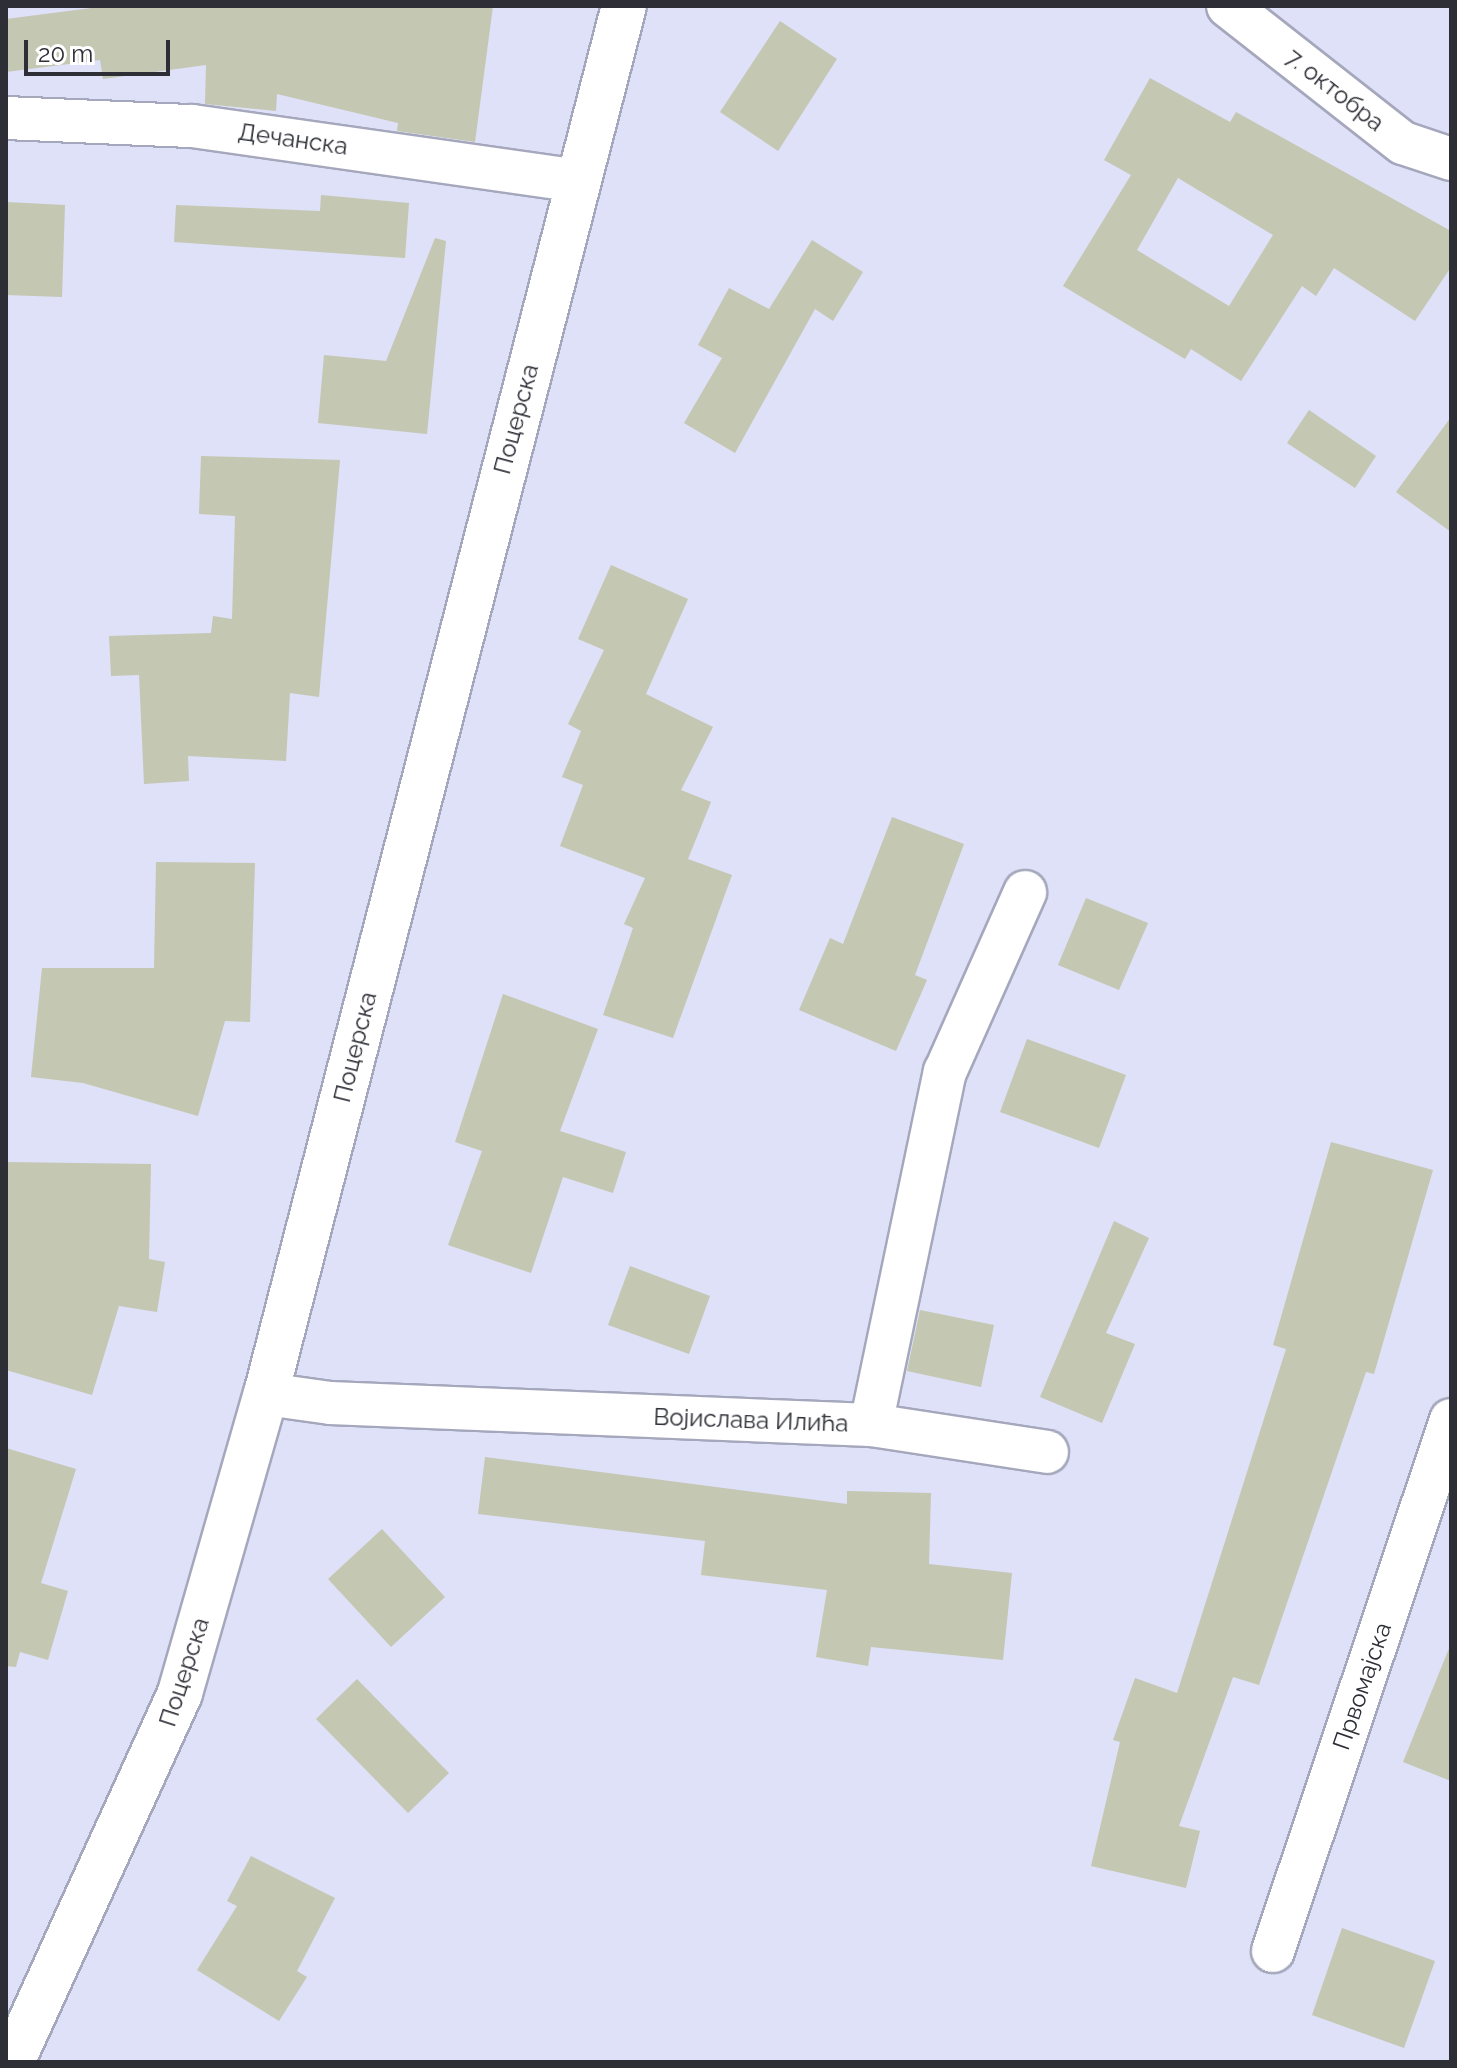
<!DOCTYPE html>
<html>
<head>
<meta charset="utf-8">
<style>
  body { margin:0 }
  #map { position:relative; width:1457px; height:2068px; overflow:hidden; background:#dee1f7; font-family:Raleway,sans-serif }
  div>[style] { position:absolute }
  .building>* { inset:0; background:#c4c7b1 }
  .roads { filter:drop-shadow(2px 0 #a5a7bc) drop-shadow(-2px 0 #a5a7bc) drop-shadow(0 2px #a5a7bc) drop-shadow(0 -2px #a5a7bc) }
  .street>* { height:42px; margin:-21px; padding:0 21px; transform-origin:21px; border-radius:21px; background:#fff }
  .secondary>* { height:44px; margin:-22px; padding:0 22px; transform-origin:22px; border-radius:22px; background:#fff }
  span { translate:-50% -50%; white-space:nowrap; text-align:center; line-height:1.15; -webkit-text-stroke:8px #fff; paint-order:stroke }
  .street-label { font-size:24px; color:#2d2e36 }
  .frame { position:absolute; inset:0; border:8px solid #2d2e36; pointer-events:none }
  .scale { position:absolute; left:24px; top:40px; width:146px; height:36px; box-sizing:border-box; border:4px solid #2d2e36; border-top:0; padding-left:10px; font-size:24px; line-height:28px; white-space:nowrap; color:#2d2e36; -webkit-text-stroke:6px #fff; paint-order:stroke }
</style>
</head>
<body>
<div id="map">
  <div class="building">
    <i style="clip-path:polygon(107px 6px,493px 6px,475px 142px,397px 131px,398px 123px,277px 94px,276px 111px,205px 104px,206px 65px,103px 79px,100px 60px,6px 72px,6px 19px)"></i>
    <i style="clip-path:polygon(780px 21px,837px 59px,778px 151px,720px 112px)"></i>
    <i style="clip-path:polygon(evenodd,1150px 78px,1230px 122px,1236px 112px,1451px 231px,1451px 267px,1415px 321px,1334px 268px,1316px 296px,1302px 286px,1241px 381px,1191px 349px,1185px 359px,1063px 286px,1131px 175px,1104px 160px,1150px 78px,1178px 178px,1273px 235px,1229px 306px,1137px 250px,1178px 178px)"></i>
    <i style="clip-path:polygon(321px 195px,409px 203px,405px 258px,174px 242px,176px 205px,320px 211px)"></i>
    <i style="clip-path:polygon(6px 202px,65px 205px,62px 297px,6px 295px)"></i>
    <i style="clip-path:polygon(435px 238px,446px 241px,427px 434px,318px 423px,324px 355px,386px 361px)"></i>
    <i style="clip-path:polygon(812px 240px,863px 272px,833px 321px,815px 309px,735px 453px,684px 423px,722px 358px,698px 345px,729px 288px,769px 309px)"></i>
    <i style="clip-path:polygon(1309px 410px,1376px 456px,1355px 488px,1287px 443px)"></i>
    <i style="clip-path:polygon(1451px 417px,1451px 532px,1396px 492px)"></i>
    <i style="clip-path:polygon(201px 456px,340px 460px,319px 697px,290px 693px,286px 761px,188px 756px,189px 781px,144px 784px,139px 675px,111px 676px,109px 636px,211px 633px,213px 616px,232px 619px,235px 516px,199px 514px)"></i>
    <i style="clip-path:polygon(611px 565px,688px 599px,646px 694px,713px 727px,681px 790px,711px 802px,688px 859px,732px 875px,673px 1038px,603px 1015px,633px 928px,624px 924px,645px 878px,560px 846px,583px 785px,562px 777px,581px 731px,568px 724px,604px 650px,578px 639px)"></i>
    <i style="clip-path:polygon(892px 817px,964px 844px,915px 975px,927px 980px,896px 1051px,799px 1010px,830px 938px,843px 944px)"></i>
    <i style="clip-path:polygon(156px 862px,255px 863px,250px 1022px,225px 1021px,198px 1116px,83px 1083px,31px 1077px,42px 968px,154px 968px)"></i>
    <i style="clip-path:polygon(1086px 898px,1148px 923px,1119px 990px,1058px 965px)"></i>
    <i style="clip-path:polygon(503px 994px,598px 1029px,560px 1131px,626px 1152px,613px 1193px,563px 1177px,531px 1273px,448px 1245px,482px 1151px,455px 1142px)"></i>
    <i style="clip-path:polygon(1027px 1039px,1126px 1075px,1099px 1148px,1000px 1112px)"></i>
    <i style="clip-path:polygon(1331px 1142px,1433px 1170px,1374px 1374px,1366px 1372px,1259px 1685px,1233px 1677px,1179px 1826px,1200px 1831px,1186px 1888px,1091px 1866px,1120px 1742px,1113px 1740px,1135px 1678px,1177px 1693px,1286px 1349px,1273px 1345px)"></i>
    <i style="clip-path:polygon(6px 1162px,151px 1164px,149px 1259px,165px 1262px,157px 1312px,119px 1306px,92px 1395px,6px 1370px)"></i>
    <i style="clip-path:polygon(1114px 1221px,1149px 1238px,1106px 1333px,1135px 1344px,1102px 1423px,1040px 1397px)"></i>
    <i style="clip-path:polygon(630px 1266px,710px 1296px,689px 1354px,608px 1325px)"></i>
    <i style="clip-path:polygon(920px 1310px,994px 1325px,981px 1387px,907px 1371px)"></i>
    <i style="clip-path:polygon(6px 1448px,76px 1469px,41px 1583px,68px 1591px,48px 1660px,20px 1652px,16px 1667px,6px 1666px)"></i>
    <i style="clip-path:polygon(485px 1457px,847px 1504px,847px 1491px,931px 1493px,929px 1564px,1012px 1573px,1003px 1660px,871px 1647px,868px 1666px,816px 1657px,827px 1590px,701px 1575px,705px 1541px,478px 1514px)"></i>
    <i style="clip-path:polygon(382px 1529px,445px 1597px,391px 1647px,328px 1579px)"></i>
    <i style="clip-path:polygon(1450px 1646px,1451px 1647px,1451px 1781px,1403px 1762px)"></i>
    <i style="clip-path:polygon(357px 1679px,449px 1773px,408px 1813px,316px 1719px)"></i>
    <i style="clip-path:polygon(251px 1856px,335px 1898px,297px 1971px,307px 1977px,279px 2021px,197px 1970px,237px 1906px,227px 1901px)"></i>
    <i style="clip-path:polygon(1342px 1928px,1435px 1961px,1404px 2048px,1312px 2015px)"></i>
  </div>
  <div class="roads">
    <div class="street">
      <i style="left:1228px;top:6px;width:222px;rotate:38.1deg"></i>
      <i style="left:1403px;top:143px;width:51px;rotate:18.4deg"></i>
      <i style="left:6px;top:118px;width:186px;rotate:2.5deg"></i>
      <i style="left:192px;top:126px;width:390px;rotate:8.1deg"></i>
      <i style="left:266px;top:1394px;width:65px;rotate:8deg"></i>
      <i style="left:330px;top:1403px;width:541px;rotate:2.33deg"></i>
      <i style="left:871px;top:1425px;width:178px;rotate:8.7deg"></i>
      <i style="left:871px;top:1425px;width:361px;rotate:-78.2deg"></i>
      <i style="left:945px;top:1072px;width:197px;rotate:-66deg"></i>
      <i style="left:1273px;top:1951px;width:560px;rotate:-71.47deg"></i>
    </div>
    <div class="secondary">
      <i style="left:12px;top:2062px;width:405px;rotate:-65.5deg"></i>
      <i style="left:180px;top:1693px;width:311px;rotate:-74deg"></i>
      <i style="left:266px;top:1394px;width:1433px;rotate:-75.54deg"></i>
    </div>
  </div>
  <div class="street-label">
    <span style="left:1335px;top:90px;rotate:38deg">7. октобра</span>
    <span style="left:293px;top:139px;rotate:8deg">Дечанска</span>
    <span style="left:516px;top:419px;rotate:-75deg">Поцерска</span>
    <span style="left:355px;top:1047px;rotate:-76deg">Поцерска</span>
    <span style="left:751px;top:1420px;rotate:2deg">Војислава Илића</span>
    <span style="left:184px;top:1672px;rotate:-72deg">Поцерска</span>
    <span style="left:1362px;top:1686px;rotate:-71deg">Првомајска</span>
  </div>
  <div class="frame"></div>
  <div class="scale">20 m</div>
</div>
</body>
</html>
